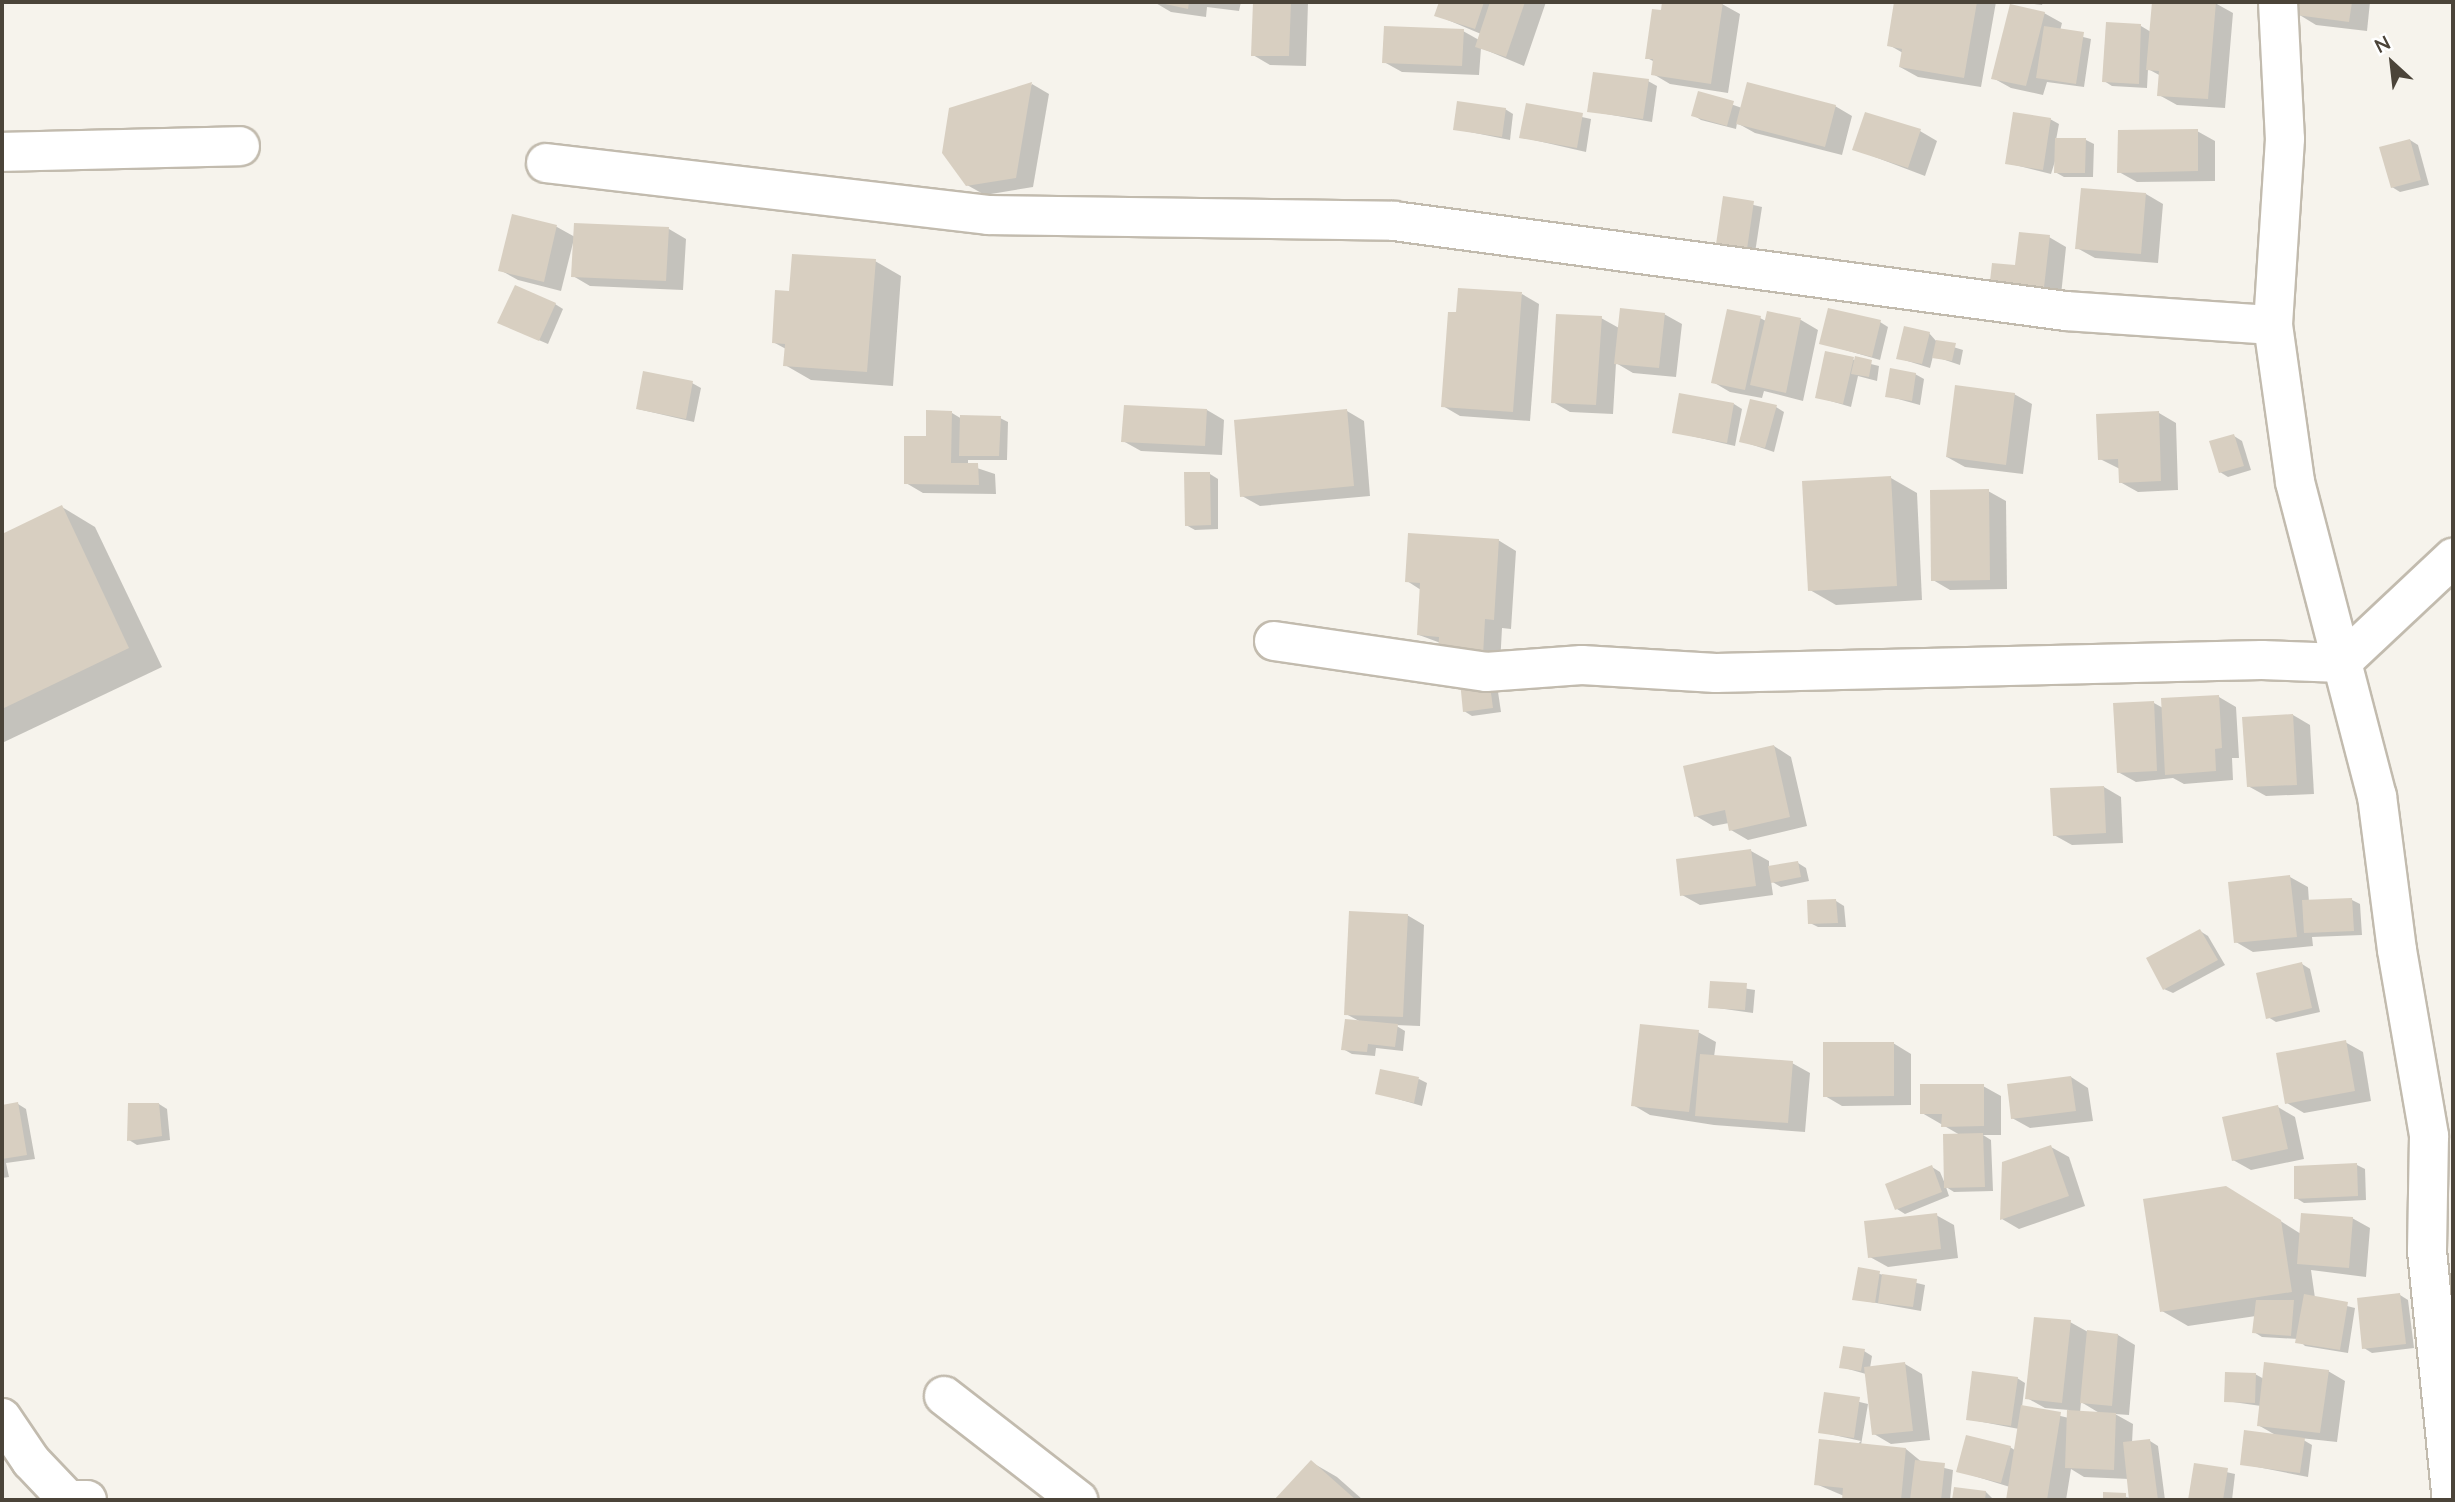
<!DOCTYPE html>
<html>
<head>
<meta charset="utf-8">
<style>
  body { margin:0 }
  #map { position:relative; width:2455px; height:1502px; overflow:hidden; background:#f6f3ec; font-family:Lato,sans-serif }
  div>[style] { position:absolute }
  .shadow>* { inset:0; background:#0003 }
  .building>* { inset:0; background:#d8cfc1 }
  .roads { filter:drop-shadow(2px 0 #c2bbae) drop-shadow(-2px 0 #c2bbae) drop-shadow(0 2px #c2bbae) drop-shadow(0 -2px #c2bbae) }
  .minor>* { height:38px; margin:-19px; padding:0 19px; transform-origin:19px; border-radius:19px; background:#fff }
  span { translate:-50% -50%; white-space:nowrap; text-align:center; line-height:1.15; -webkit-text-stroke:5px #fff; paint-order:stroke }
  .frame { position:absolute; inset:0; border:4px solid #4b4439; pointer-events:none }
  .north { position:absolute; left:2357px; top:28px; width:70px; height:70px; -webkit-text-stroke:5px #fff; paint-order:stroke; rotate:333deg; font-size:19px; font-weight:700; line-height:28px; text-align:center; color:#4b4439 }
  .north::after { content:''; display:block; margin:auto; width:24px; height:32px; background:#4b4439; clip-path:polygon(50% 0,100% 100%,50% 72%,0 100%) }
</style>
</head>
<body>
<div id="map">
  <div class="shadow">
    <i style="clip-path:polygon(1154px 2px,1241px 2px,1239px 11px,1207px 7px,1206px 17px,1171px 12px)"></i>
    <i style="clip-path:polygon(1254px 2px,1308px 2px,1306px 66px,1270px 65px,1253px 55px)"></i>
    <i style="clip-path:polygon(1441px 2px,1546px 2px,1524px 66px,1481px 48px,1479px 75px,1402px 72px,1384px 62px,1463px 31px,1479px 40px,1481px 34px,1436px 15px)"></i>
    <i style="clip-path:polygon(1664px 2px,1722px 4px,1740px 14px,1728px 93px,1670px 84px,1653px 74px,1655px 62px,1647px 58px)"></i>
    <i style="clip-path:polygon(1896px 2px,1996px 2px,1981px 87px,1918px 77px,1900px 67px,1903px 53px,1889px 45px)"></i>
    <i style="clip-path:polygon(2020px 2px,2043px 2px,2042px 5px)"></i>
    <i style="clip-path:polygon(2154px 2px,2215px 3px,2233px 13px,2225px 108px,2177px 105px,2159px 95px,2161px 76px,2148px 69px,2147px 88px,2112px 86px,2104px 81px,2107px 24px,2141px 26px,2151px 32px)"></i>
    <i style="clip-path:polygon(2300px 2px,2370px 2px,2367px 31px,2316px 25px,2298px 14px)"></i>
    <i style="clip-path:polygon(2044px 13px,2062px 23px,2060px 31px,2091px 39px,2084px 87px,2047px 82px,2043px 95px,2011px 88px,1993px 78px)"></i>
    <i style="clip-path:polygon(1648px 81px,1657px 86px,1652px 122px,1589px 111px)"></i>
    <i style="clip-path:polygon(1032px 84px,1049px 94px,1033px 187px,985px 195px,967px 185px)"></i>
    <i style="clip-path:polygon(1699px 93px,1742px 108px,1835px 106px,1852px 116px,1842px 155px,1755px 133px,1737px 123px,1736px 129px,1701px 120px,1693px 115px)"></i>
    <i style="clip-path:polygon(1527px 105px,1591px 119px,1586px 152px,1521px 137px)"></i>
    <i style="clip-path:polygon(1505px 109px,1513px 114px,1510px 140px,1455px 129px)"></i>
    <i style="clip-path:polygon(2050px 119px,2059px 124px,2056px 140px,2086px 140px,2094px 144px,2093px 177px,2064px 177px,2055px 172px,2056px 158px,2051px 174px,2007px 163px)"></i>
    <i style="clip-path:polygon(1920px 131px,1937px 141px,1925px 176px,1854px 149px)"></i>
    <i style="clip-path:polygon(2197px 131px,2215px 141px,2215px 181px,2137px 182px,2119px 172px)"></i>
    <i style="clip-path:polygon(2410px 140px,2418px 145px,2429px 185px,2400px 192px,2392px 187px)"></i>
    <i style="clip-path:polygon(2146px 194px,2163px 204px,2158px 263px,2095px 258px,2077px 248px)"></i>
    <i style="clip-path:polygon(1724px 198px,1762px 207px,1753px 266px)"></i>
    <i style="clip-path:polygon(513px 216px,557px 227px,575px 237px,669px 229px,686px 239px,683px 290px,590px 286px,573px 276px,573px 243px,561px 291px,518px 280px,500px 270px)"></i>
    <i style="clip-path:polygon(2049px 237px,2066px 247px,2060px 305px,2017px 267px)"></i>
    <i style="clip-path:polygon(875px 261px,901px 276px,893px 386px,811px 380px,785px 365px,786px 349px,773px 342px,791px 292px)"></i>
    <i style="clip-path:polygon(1522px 294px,1539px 304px,1530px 421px,1460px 416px,1443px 406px)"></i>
    <i style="clip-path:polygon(555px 304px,563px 309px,548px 344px,508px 327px)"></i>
    <i style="clip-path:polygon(1768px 313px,1801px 320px,1818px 330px,1803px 401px,1764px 391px,1762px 398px,1730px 392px,1713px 382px,1760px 318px,1766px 321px)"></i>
    <i style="clip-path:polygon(1664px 314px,1682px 324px,1676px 377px,1633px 373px,1616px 363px,1613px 414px,1570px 412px,1553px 402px,1601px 318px,1619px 328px)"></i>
    <i style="clip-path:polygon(1880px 322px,1888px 327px,1880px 360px,1821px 343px)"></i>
    <i style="clip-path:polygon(1929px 333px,1937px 342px,1963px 350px,1960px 365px,1933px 356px,1930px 368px,1898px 358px)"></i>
    <i style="clip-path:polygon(1826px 353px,1879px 366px,1877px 381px,1858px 376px,1851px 407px,1817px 397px)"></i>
    <i style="clip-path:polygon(1915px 374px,1924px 379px,1920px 405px,1887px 396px)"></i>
    <i style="clip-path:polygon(692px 383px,701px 388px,694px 422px,638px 409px)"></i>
    <i style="clip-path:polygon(2014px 394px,2032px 404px,2023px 474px,1965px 467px,1947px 457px)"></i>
    <i style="clip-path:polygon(1734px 404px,1742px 409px,1735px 446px,1674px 432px)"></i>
    <i style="clip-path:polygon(1776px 407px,1784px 412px,1774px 452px,1741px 441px)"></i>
    <i style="clip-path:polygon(1207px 410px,1224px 420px,1222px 455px,1141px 451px,1123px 441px)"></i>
    <i style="clip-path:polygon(1347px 411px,1364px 421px,1370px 496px,1260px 506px,1242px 496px)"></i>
    <i style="clip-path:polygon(952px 413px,962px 419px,1000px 418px,1008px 422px,1007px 460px,968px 460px,968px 465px,995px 474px,996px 494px,923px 493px,906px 483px,927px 438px)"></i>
    <i style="clip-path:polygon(2159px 413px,2176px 423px,2178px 490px,2138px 492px,2120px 482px,2120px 469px,2100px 459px)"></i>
    <i style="clip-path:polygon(2234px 436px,2242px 441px,2251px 470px,2228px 477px,2220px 472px)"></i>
    <i style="clip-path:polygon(1210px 474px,1218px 479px,1218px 529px,1195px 530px,1186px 525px)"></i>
    <i style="clip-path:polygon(1891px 478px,1917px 493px,1922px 600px,1836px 605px,1810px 590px)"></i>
    <i style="clip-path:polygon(1988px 491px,2006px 501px,2007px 589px,1950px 590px,1933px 580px)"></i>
    <i style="clip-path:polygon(62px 507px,95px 527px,162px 667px,2px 743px,2px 536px)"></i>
    <i style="clip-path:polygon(1498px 540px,1516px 551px,1511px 629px,1502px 628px,1500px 665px,1419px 635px,1421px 590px,1407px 581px)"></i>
    <i style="clip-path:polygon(1497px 685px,1501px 712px,1472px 716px,1464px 711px)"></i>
    <i style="clip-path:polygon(2219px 697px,2236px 707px,2239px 758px,2232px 758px,2233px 780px,2184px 784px,2173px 778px,2136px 782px,2118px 772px,2154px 703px,2163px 708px)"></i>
    <i style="clip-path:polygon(2293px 715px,2310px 725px,2314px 794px,2266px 796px,2248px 786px)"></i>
    <i style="clip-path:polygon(1774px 746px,1791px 757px,1807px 826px,1748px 840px,1731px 830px,1729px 823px,1713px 826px,1696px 816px)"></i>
    <i style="clip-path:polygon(2104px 787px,2121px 797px,2123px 843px,2072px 845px,2054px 835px)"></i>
    <i style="clip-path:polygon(1751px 851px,1769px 861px,1769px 868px,1798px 863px,1806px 868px,1809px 881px,1781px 887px,1771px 881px,1773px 895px,1700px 905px,1682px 895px)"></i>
    <i style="clip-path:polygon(2290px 877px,2308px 887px,2309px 902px,2352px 900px,2360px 904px,2362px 935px,2312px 937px,2313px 946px,2253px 952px,2236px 942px)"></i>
    <i style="clip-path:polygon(1836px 901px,1844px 906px,1846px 927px,1818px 927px,1810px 923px)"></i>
    <i style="clip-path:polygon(1407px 915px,1424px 925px,1420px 1026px,1395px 1025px,1405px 1031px,1403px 1051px,1376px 1048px,1375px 1056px,1352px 1054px,1343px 1049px,1361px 1022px,1346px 1014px)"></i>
    <i style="clip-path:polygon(2200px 931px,2208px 936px,2225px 965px,2173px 993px,2164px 989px)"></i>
    <i style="clip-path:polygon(2302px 964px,2310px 969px,2320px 1012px,2276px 1022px,2268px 1017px)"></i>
    <i style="clip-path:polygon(1711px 983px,1755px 990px,1753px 1013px,1710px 1007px)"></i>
    <i style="clip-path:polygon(1698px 1032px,1716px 1042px,1714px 1057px,1792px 1063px,1810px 1073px,1805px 1132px,1714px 1125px,1650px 1115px,1633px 1105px)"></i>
    <i style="clip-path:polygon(2345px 1042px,2363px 1052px,2371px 1101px,2304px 1113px,2287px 1103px)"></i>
    <i style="clip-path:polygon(1893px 1043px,1911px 1054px,1911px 1105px,1842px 1106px,1825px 1096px)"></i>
    <i style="clip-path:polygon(2071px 1077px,2088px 1088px,2093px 1121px,2030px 1128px,2012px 1118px)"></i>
    <i style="clip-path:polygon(1419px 1079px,1427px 1083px,1422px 1106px,1377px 1093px)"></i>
    <i style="clip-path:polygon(1983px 1086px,2001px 1096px,2001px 1135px,1983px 1135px,1991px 1140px,1993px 1191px,1954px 1192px,1946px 1187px,1949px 1196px,1905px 1214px,1897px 1209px,1932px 1167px,1940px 1172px,1946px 1186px,1960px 1135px,1922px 1113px)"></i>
    <i style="clip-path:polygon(18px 1104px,26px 1109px,35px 1159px,6px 1163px,9px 1177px,2px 1178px,2px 1107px)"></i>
    <i style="clip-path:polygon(159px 1104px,167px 1109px,170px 1140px,137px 1145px,129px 1140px)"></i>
    <i style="clip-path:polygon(2278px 1107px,2295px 1117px,2304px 1159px,2251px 1170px,2233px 1160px)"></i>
    <i style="clip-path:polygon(2051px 1147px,2069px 1157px,2085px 1206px,2019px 1229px,2002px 1219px)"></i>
    <i style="clip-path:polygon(2357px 1165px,2365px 1169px,2366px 1200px,2304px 1203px,2296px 1198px)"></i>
    <i style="clip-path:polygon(2252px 1203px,2301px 1234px,2352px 1218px,2370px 1228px,2366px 1277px,2311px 1270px,2315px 1298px,2355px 1308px,2348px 1353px,2305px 1346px,2298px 1339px,2262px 1337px,2254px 1332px,2256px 1316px,2188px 1326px,2162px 1311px)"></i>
    <i style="clip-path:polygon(1936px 1215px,1954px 1225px,1958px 1258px,1888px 1267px,1870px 1257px)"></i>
    <i style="clip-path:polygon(1859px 1269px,1925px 1285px,1921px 1311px,1854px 1299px)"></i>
    <i style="clip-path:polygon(2400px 1295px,2408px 1300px,2414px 1348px,2372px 1353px,2364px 1348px)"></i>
    <i style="clip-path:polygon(evenodd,2070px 1322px,2088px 1332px,2118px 1335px,2135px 1345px,2129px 1415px,2115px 1414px,2133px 1424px,2132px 1443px,2150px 1441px,2158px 1446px,2165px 1500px,2104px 1500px,2105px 1494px,2131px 1498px,2129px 1479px,2084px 1477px,2071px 1469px,2066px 1500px,2008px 1500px,2010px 1487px,1958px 1471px,2010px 1447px,2016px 1451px,2019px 1429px,1967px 1419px,2017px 1378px,2025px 1383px,2022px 1407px,2069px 1418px,2069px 1410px,2045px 1408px,2027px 1398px,2070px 1322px,2081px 1402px,2101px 1414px,2080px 1413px,2081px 1402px)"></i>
    <i style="clip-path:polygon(1864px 1351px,1872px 1356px,1870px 1368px,1905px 1364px,1922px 1374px,1930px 1440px,1891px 1444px,1874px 1434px,1866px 1374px,1841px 1367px)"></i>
    <i style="clip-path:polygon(2328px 1371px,2345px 1381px,2337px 1442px,2300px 1438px,2312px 1445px,2308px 1477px,2242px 1464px,2279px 1437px,2258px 1425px,2261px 1406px,2226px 1401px,2255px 1374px,2264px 1379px)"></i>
    <i style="clip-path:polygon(1826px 1394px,1868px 1404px,1861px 1445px,1906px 1449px,1923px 1463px,1953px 1470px,1950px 1500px,1843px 1500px,1844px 1496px,1816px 1484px,1861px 1441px,1820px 1432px)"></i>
    <i style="clip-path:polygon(1311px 1462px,1337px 1477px,1363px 1500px,1276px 1500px)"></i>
    <i style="clip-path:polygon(2195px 1465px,2235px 1474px,2232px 1500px,2190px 1500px)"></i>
    <i style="clip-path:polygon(1955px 1489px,1986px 1492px,1994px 1500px,1954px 1500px)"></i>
  </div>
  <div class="building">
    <i style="clip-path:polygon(1156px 2px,1189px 2px,1188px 9px)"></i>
    <i style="clip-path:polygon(1253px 2px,1291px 2px,1289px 56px,1251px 56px)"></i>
    <i style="clip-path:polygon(1439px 2px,1484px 2px,1475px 29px,1434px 16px)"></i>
    <i style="clip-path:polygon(1490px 2px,1525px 2px,1506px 57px,1475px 47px)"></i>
    <i style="clip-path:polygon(1662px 2px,1723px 2px,1711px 84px,1651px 75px,1653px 59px,1645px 59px,1652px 9px,1661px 10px)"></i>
    <i style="clip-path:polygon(1894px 2px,1977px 2px,1964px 78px,1899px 67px,1902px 49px,1887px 46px)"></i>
    <i style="clip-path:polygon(2152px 2px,2216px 2px,2208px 99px,2157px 96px,2159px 71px,2146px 70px)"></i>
    <i style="clip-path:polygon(2298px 2px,2352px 2px,2349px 22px,2296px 15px)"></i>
    <i style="clip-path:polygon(2010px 4px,2045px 12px,2026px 86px,1991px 79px)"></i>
    <i style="clip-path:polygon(2106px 22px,2141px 24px,2139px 84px,2102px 82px)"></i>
    <i style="clip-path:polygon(1384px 26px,1464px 29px,1462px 66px,1382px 63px)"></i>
    <i style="clip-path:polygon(2044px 26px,2084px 32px,2076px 84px,2036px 78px)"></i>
    <i style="clip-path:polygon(1593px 72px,1649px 79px,1643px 119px,1587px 112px)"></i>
    <i style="clip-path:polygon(1032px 82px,1016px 178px,966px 186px,942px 153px,949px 108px)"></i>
    <i style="clip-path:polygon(1747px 82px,1836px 105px,1825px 147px,1736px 124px)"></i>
    <i style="clip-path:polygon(1698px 91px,1734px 101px,1727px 126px,1691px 116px)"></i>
    <i style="clip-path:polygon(1457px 101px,1506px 108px,1502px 137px,1453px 130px)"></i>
    <i style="clip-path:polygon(1526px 103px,1583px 113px,1577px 148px,1519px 138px)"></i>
    <i style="clip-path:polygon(1865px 112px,1921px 129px,1908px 168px,1852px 150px)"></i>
    <i style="clip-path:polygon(2013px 112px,2051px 118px,2043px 170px,2005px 164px)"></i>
    <i style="clip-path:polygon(2198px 129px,2198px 171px,2117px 173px,2118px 130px)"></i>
    <i style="clip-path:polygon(2055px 138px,2086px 138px,2085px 173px,2054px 173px)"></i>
    <i style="clip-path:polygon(2410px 139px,2421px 180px,2391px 188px,2379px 147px)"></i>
    <i style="clip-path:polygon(2081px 188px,2146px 193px,2141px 254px,2075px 249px)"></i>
    <i style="clip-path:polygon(1723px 196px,1754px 201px,1745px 263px,1714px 258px)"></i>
    <i style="clip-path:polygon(512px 214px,557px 225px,544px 282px,498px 271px)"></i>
    <i style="clip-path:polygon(574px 223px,669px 227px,666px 281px,571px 277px)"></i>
    <i style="clip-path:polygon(2019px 232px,2050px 235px,2043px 296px,1989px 290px,1992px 263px,2015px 265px)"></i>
    <i style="clip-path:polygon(792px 254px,876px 259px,867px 372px,783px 366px,785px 344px,772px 343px,775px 290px,789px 291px)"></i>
    <i style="clip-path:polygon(515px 285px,556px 303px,539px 341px,497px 323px)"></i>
    <i style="clip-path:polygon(1458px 288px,1522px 292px,1513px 412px,1441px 407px,1448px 312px,1456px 312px)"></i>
    <i style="clip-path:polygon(1620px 308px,1665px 313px,1659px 368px,1614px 364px)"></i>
    <i style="clip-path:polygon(1828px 308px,1881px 320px,1872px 357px,1819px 344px)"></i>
    <i style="clip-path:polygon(1727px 309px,1761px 316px,1745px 390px,1711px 383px)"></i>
    <i style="clip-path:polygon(1767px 311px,1801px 318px,1786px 393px,1750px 385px)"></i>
    <i style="clip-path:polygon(1556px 314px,1602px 316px,1596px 405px,1551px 403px)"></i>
    <i style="clip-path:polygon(1904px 326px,1930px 332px,1922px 364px,1896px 359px)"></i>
    <i style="clip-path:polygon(1936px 340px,1956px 343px,1952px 361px,1932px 358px)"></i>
    <i style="clip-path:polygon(1825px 351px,1854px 357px,1843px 404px,1815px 398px)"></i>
    <i style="clip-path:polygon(1855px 356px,1872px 360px,1869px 377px,1851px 374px)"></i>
    <i style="clip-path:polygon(1890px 368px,1916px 373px,1912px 401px,1885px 397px)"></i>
    <i style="clip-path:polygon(643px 371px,693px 381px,686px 419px,636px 409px)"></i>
    <i style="clip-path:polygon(1955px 385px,2015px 393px,2006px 465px,1946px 457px)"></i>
    <i style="clip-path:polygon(1679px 393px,1734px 403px,1727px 443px,1672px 433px)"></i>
    <i style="clip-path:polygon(1750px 399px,1777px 405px,1765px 448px,1739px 442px)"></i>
    <i style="clip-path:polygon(1124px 405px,1207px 409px,1205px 446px,1121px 442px)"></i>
    <i style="clip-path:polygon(1347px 409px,1354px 486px,1240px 497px,1234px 420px)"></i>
    <i style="clip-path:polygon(926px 410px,952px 411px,951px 463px,978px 463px,979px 485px,904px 484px,904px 436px,926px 436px)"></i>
    <i style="clip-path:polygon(2159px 411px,2161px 481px,2119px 483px,2118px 459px,2098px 460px,2096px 414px)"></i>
    <i style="clip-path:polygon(960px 415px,1001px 416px,999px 456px,959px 456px)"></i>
    <i style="clip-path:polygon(2234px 434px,2244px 466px,2219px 473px,2209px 441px)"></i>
    <i style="clip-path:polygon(1184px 472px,1210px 472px,1211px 525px,1185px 526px)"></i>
    <i style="clip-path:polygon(1891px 476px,1897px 586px,1808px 591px,1802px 481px)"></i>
    <i style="clip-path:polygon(1989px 489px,1990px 580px,1931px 581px,1930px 490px)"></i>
    <i style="clip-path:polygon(62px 505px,129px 648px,2px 709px,2px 534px)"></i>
    <i style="clip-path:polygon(1408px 533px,1499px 539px,1494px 620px,1485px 619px,1483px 656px,1438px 654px,1439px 637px,1417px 635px,1420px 583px,1405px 582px)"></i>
    <i style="clip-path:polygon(1489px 678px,1493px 708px,1463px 712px,1460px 681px)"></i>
    <i style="clip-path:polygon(2219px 695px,2222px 748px,2215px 749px,2216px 771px,2165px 775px,2161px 698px)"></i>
    <i style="clip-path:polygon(2154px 701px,2157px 771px,2117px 773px,2113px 703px)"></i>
    <i style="clip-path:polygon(2293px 714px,2297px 785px,2247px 787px,2242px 717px)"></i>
    <i style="clip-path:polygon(1774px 745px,1790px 817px,1729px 831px,1725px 810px,1694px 817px,1683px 766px)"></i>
    <i style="clip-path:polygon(2104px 786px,2106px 833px,2053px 836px,2050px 788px)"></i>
    <i style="clip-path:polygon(1751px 849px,1756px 886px,1680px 896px,1676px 859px)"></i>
    <i style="clip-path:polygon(1798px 861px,1801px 877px,1771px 883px,1768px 866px)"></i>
    <i style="clip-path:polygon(2290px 875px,2297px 937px,2234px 943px,2228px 882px)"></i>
    <i style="clip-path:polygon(2352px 898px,2354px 931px,2304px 933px,2302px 900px)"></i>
    <i style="clip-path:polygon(1836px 899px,1838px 923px,1808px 924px,1807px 900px)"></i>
    <i style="clip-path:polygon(1349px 911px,1408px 914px,1403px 1017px,1344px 1015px)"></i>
    <i style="clip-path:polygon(2200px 929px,2218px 960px,2163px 990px,2146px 958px)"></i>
    <i style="clip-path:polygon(2302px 962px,2312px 1008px,2266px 1019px,2256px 973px)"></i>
    <i style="clip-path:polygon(1710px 981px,1747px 983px,1745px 1010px,1708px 1008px)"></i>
    <i style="clip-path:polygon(1345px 1019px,1398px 1024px,1395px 1047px,1368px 1044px,1367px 1052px,1341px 1050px)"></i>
    <i style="clip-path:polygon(1640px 1024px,1699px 1030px,1689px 1112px,1631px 1106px)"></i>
    <i style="clip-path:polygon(2346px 1040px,2355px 1091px,2285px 1104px,2276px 1053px)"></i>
    <i style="clip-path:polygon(1823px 1042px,1894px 1042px,1894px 1096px,1823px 1097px)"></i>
    <i style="clip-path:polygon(1700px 1054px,1793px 1061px,1788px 1123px,1695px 1116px)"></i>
    <i style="clip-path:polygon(1380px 1069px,1419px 1077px,1414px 1103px,1375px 1094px)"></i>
    <i style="clip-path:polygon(2071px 1076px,2076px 1111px,2011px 1119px,2007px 1084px)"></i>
    <i style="clip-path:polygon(1920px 1084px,1984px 1084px,1984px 1126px,1941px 1127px,1942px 1114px,1920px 1114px)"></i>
    <i style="clip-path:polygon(18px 1102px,27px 1155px,2px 1159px,2px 1105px)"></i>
    <i style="clip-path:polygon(128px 1103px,159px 1103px,162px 1136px,127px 1141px)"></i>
    <i style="clip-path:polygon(2278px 1105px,2288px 1149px,2232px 1161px,2222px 1117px)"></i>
    <i style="clip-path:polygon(1983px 1133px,1985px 1187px,1944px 1188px,1943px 1134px)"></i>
    <i style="clip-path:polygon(2051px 1145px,2069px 1196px,2000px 1220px,2002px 1162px)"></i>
    <i style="clip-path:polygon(2357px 1163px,2358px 1196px,2294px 1199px,2294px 1166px)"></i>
    <i style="clip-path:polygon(1932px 1165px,1942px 1192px,1895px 1210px,1885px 1184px)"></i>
    <i style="clip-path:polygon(2226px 1186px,2281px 1220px,2292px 1292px,2160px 1312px,2143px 1199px)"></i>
    <i style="clip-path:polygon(1937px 1213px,1941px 1249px,1868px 1258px,1864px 1221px)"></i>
    <i style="clip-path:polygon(2301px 1213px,2353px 1217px,2349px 1268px,2297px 1264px)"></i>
    <i style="clip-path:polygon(1858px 1267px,1880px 1271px,1875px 1303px,1852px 1300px)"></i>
    <i style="clip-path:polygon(1882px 1274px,1917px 1279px,1913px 1307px,1878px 1303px)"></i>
    <i style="clip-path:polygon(2400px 1293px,2406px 1344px,2362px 1349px,2357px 1298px)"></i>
    <i style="clip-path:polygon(2304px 1294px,2348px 1302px,2340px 1350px,2295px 1343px)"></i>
    <i style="clip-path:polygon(2256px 1300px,2294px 1300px,2291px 1336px,2252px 1333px)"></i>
    <i style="clip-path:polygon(2034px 1317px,2071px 1320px,2062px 1403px,2025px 1399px)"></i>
    <i style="clip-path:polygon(2087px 1330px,2118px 1334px,2112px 1406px,2080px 1403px)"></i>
    <i style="clip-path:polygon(1843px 1346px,1865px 1349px,1861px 1371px,1839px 1368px)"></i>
    <i style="clip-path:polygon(1905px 1362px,1913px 1431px,1872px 1435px,1864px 1367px)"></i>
    <i style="clip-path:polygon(2264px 1362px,2329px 1370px,2320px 1433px,2257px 1426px)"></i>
    <i style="clip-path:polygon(1972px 1371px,2018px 1377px,2011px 1426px,1966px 1420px)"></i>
    <i style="clip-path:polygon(2225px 1372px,2256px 1373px,2255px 1403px,2224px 1402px)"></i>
    <i style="clip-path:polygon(1824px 1392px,1860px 1397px,1854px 1438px,1818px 1433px)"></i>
    <i style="clip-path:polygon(2021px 1405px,2061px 1412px,2047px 1500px,2006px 1500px)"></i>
    <i style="clip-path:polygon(2067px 1410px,2116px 1413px,2114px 1470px,2065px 1468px)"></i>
    <i style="clip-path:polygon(2244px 1430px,2305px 1438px,2300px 1473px,2240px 1465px)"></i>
    <i style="clip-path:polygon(1966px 1435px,2011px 1446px,2001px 1483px,1956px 1472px)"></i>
    <i style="clip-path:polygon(1819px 1439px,1906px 1448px,1901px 1500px,1842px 1500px,1843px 1488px,1814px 1485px)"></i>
    <i style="clip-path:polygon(2150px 1439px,2158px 1500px,2129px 1500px,2123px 1442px)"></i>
    <i style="clip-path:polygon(1311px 1460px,1356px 1500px,1274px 1500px)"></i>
    <i style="clip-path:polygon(1915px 1460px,1945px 1463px,1941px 1500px,1910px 1500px)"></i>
    <i style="clip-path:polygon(2194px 1463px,2228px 1468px,2223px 1500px,2188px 1500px)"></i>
    <i style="clip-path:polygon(1954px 1487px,1986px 1491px,1985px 1500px,1952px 1500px)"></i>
    <i style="clip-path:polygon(2103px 1492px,2126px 1493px,2126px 1500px,2103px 1500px)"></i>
  </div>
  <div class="roads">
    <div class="minor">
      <i style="left:2278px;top:2px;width:137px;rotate:87.1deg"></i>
      <i style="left:2285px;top:139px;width:186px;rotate:93.7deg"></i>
      <i style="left:2273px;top:325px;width:159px;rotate:82deg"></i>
      <i style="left:2295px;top:482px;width:325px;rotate:75.4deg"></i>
      <i style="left:2377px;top:796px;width:155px;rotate:82.6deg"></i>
      <i style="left:2397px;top:950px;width:189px;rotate:80.2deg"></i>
      <i style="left:2429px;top:1136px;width:115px;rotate:91deg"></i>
      <i style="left:2427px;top:1251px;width:250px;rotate:84.3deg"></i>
      <i style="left:2px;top:152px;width:238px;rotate:-1.4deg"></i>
      <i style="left:546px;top:163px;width:445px;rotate:6.7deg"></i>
      <i style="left:988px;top:215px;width:406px;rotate:0.8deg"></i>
      <i style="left:1394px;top:221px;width:678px;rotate:7.63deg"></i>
      <i style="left:2066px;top:311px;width:207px;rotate:3.9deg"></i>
      <i style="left:1274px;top:641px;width:214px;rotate:8.3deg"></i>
      <i style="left:1486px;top:672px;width:96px;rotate:-4.2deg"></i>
      <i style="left:1582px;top:665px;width:134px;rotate:3.4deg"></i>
      <i style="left:1716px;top:673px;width:546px;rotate:-1.36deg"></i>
      <i style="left:2262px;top:660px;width:79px;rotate:2.2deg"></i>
      <i style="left:2341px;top:663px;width:154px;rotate:-43.2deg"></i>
      <i style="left:944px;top:1396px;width:170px;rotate:37.8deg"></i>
      <i style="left:2px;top:1418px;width:52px;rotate:56deg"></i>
      <i style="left:31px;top:1461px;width:54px;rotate:46.5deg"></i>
      <i style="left:68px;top:1500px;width:19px"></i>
    </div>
  </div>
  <div class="frame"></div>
  <div class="north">N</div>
</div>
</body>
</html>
